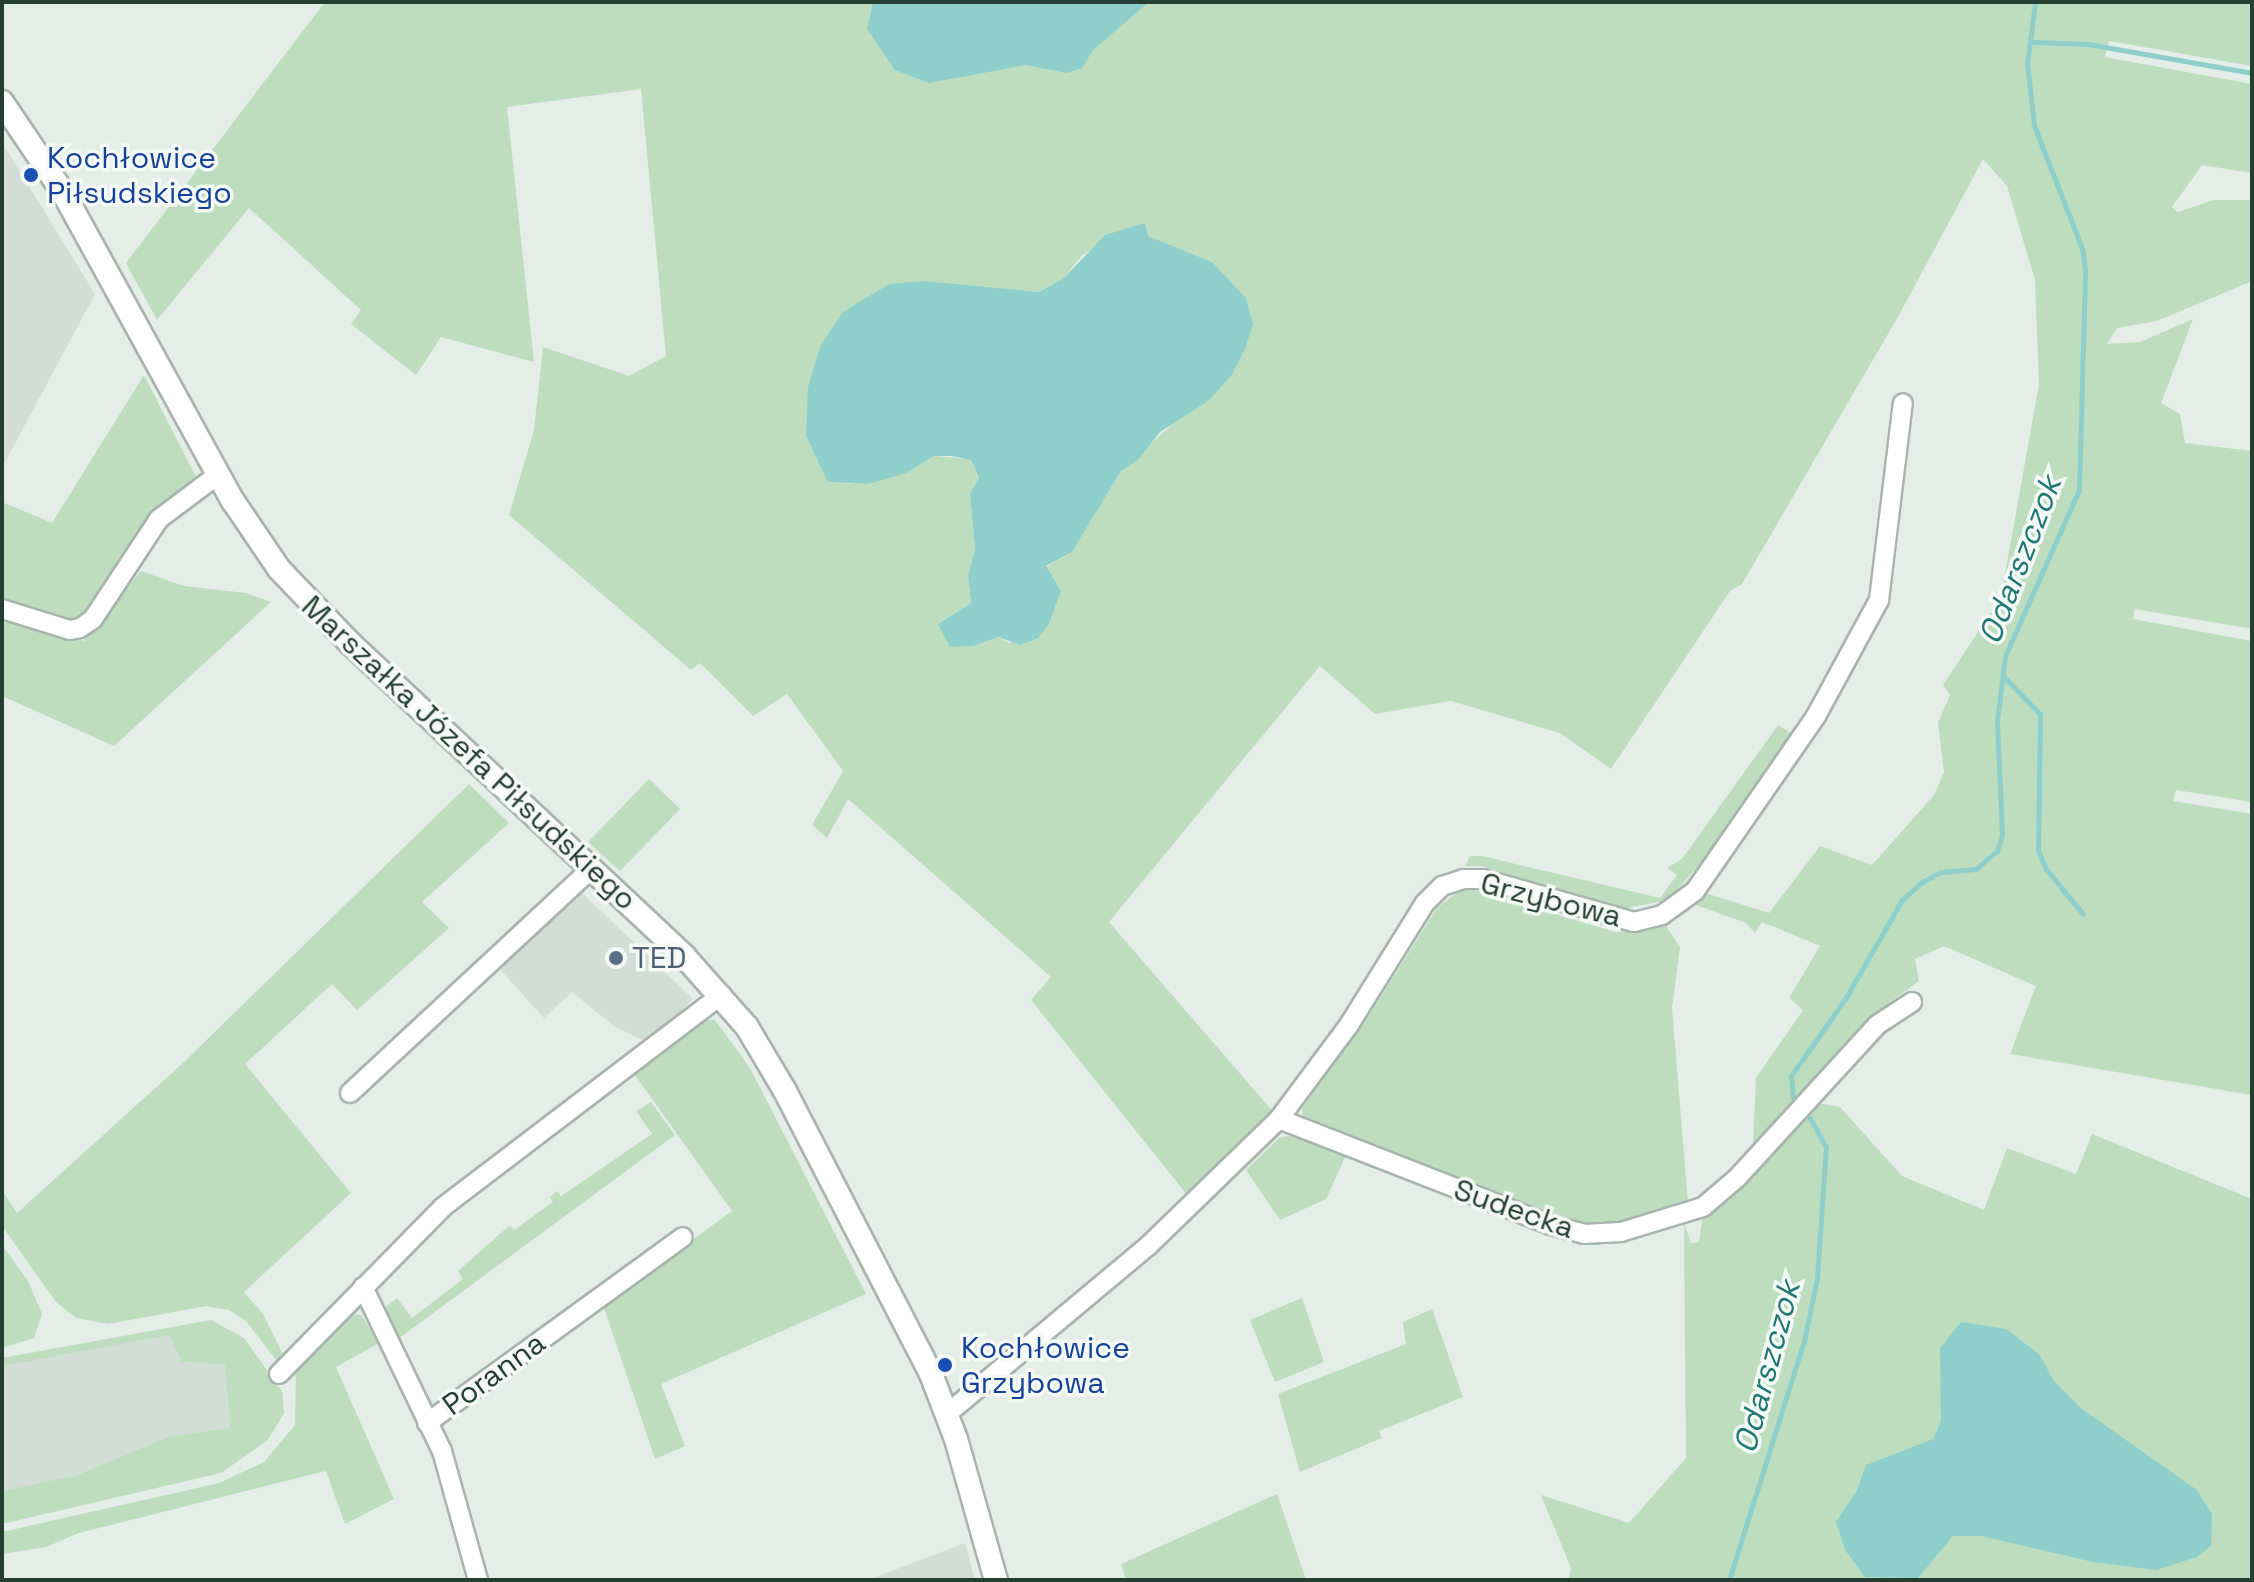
<!DOCTYPE html>
<html>
<head>
<meta charset="utf-8">
<style>
  body { margin:0 }
  #map { position:relative; width:2254px; height:1582px; overflow:hidden; background:#e4ede7; font-family:"Space Grotesk",sans-serif }
  div>[style] { position:absolute }
  .built>* { inset:0; background:#d2ddd5 }
  .green>* { inset:0; background:#beddbf }
  .water>* { inset:0; background:#8ecfcb }
  .stream>* { height:5px; margin:-2.5px; padding:0 2.5px; transform-origin:2.5px; border-radius:2.5px; background:#8ecfcb }
  .roads { filter:drop-shadow(2px 0 #a7b5ad) drop-shadow(-2px 0 #a7b5ad) drop-shadow(0 2px #a7b5ad) drop-shadow(0 -2px #a7b5ad) }
  .minor>* { height:18px; margin:-9px; padding:0 9px; transform-origin:9px; border-radius:9px; background:#fff }
  .tertiary>* { height:22px; margin:-11px; padding:0 11px; transform-origin:11px; border-radius:11px; background:#fff }
  .dots>* { width:22px; height:22px; translate:-50% -50%; box-sizing:border-box; border:4px solid #f4f9f6; border-radius:50% }
  span { translate:-50% -50%; white-space:nowrap; text-align:center; line-height:1.15; -webkit-text-stroke:7px #f4f9f6; paint-order:stroke }
  .transit-label { font-size:30px; color:#164399 }
  .left { translate:0 -50%; text-align:left }
  .street-label { font-size:30px; color:#243e31 }
  .service-label { font-size:30px; color:#4e5e75 }
  .water-label { font-size:32px; color:#207873; font-style:italic }
  .frame { position:absolute; inset:0; border:4px solid #243e31; pointer-events:none }
</style>
</head>
<body>
<div id="map">
  <div class="built">
    <i style="clip-path:polygon(5px 147px,95px 294px,4px 464px,2px 151px)"></i>
    <i style="clip-path:polygon(579px 890px,693px 999px,649px 1043px,615px 1027px,572px 992px,544px 1018px,498px 967px)"></i>
    <i style="clip-path:polygon(169px 1335px,182px 1362px,225px 1365px,230px 1429px,168px 1437px,77px 1475px,2px 1491px,2px 1365px)"></i>
    <i style="clip-path:polygon(965px 1543px,975px 1580px,868px 1580px)"></i>
  </div>
  <div class="green">
    <i style="clip-path:polygon(evenodd,325px 2px,873px 2px,870px 15px,1063px 2px,2252px 2px,2252px 66px,2109px 41px,2105px 57px,2252px 84px,2252px 173px,2202px 165px,2172px 207px,2178px 212px,2213px 200px,2252px 200px,2252px 281px,2157px 321px,2117px 328px,2107px 344px,2140px 342px,2193px 319px,2161px 403px,2180px 414px,2185px 443px,2252px 451px,2252px 629px,2135px 609px,2133px 619px,2252px 641px,2252px 802px,2176px 790px,2173px 801px,2252px 814px,2252px 1095px,2010px 1054px,2036px 986px,1944px 946px,1915px 959px,1919px 981px,1889px 1003px,1753px 1146px,1756px 1078px,1803px 1010px,1789px 998px,1820px 946px,1762px 922px,1755px 933px,1746px 923px,1696px 905px,1702px 892px,1769px 913px,1820px 846px,1872px 865px,1934px 795px,1944px 772px,1938px 723px,1950px 695px,1943px 685px,2001px 597px,2039px 384px,2035px 280px,2007px 186px,1983px 159px,1899px 315px,1742px 584px,1730px 591px,1611px 769px,1560px 733px,1451px 701px,1375px 714px,1320px 666px,1109px 922px,1275px 1114px,1188px 1196px,1031px 1000px,1051px 977px,848px 799px,827px 838px,812px 825px,843px 771px,787px 694px,753px 716px,700px 663px,691px 670px,509px 515px,534px 430px,543px 347px,629px 376px,666px 356px,641px 89px,507px 107px,534px 362px,441px 337px,416px 375px,351px 324px,361px 310px,249px 208px,157px 320px,126px 263px,325px 2px,1145px 224px,1147px 236px,1212px 262px,1181px 416px,1121px 471px,1072px 552px,1046px 567px,1061px 591px,1049px 624px,1009px 643px,998px 637px,974px 646px,938px 624px,971px 603px,968px 575px,975px 549px,970px 494px,979px 479px,971px 459px,934px 456px,906px 473px,853px 484px,828px 482px,819px 461px,987px 289px,1039px 292px,1064px 278px,1082px 255px,1145px 224px)"></i>
    <i style="clip-path:polygon(144px 375px,196px 477px,154px 510px,84px 618px,72px 622px,2px 603px,2px 502px,52px 523px)"></i>
    <i style="clip-path:polygon(141px 571px,184px 586px,246px 593px,271px 602px,114px 746px,2px 696px,2px 616px,84px 641px)"></i>
    <i style="clip-path:polygon(1778px 725px,1791px 733px,1706px 857px,1668px 900px,1622px 909px,1482px 866px,1465px 866px,1470px 856px,1482px 856px,1660px 898px,1677px 875px,1667px 868px,1682px 859px)"></i>
    <i style="clip-path:polygon(649px 779px,680px 809px,620px 871px,588px 842px)"></i>
    <i style="clip-path:polygon(469px 784px,509px 823px,422px 902px,449px 928px,357px 1010px,332px 984px,245px 1064px,351px 1193px,244px 1292px,263px 1314px,283px 1354px,277px 1361px,246px 1321px,229px 1310px,206px 1306px,108px 1324px,76px 1318px,56px 1302px,2px 1226px,2px 1190px,17px 1213px,183px 1063px)"></i>
    <i style="clip-path:polygon(1473px 889px,1615px 932px,1666px 926px,1680px 947px,1672px 1008px,1688px 1203px,1617px 1222px,1583px 1224px,1303px 1119px,1302px 1108px,1365px 1022px,1437px 908px,1459px 891px)"></i>
    <i style="clip-path:polygon(703px 1020px,715px 1020px,750px 1068px,866px 1294px,661px 1384px,685px 1446px,655px 1459px,603px 1305px,732px 1211px,635px 1075px)"></i>
    <i style="clip-path:polygon(651px 1102px,675px 1135px,398px 1339px,383px 1309px,397px 1298px,412px 1318px,463px 1279px,458px 1271px,502px 1232px,510px 1226px,514px 1230px,553px 1202px,550px 1197px,557px 1191px,561px 1196px,652px 1134px,636px 1111px)"></i>
    <i style="clip-path:polygon(1817px 1103px,1840px 1107px,1902px 1176px,1984px 1210px,2007px 1148px,2076px 1174px,2092px 1134px,2252px 1199px,2252px 1580px,1569px 1580px,1571px 1568px,1541px 1495px,1629px 1523px,1686px 1458px,1684px 1222px,1691px 1243px,1699px 1242px,1703px 1215px)"></i>
    <i style="clip-path:polygon(1293px 1135px,1346px 1155px,1326px 1199px,1280px 1220px,1246px 1170px,1279px 1138px)"></i>
    <i style="clip-path:polygon(2px 1245px,28px 1281px,42px 1314px,34px 1338px,2px 1348px)"></i>
    <i style="clip-path:polygon(1302px 1298px,1324px 1362px,1275px 1382px,1250px 1320px)"></i>
    <i style="clip-path:polygon(1432px 1309px,1463px 1397px,1379px 1431px,1382px 1438px,1300px 1472px,1278px 1394px,1406px 1344px,1403px 1322px)"></i>
    <i style="clip-path:polygon(350px 1314px,361px 1315px,379px 1343px,336px 1367px,394px 1499px,345px 1524px,326px 1471px,79px 1533px,46px 1547px,2px 1554px,2px 1532px,219px 1483px,264px 1462px,295px 1425px,296px 1367px)"></i>
    <i style="clip-path:polygon(211px 1320px,244px 1338px,282px 1391px,284px 1413px,268px 1440px,221px 1473px,2px 1524px,2px 1491px,77px 1475px,168px 1437px,230px 1428px,225px 1365px,182px 1362px,169px 1335px,2px 1366px,2px 1358px)"></i>
    <i style="clip-path:polygon(1277px 1494px,1306px 1580px,1126px 1580px,1121px 1564px)"></i>
  </div>
  <div class="water">
    <i style="clip-path:polygon(873px 2px,1149px 2px,1093px 50px,1082px 68px,1067px 73px,1026px 65px,929px 83px,895px 70px,867px 29px)"></i>
    <i style="clip-path:polygon(1145px 223px,1148px 236px,1212px 262px,1246px 298px,1253px 324px,1245px 349px,1232px 375px,1208px 401px,1160px 432px,1139px 459px,1121px 471px,1072px 552px,1046px 566px,1061px 591px,1049px 624px,1038px 638px,1020px 645px,998px 637px,974px 646px,950px 647px,938px 624px,971px 603px,968px 575px,975px 549px,970px 494px,979px 478px,971px 460px,952px 456px,934px 456px,906px 473px,868px 484px,828px 482px,806px 436px,808px 387px,820px 347px,843px 312px,889px 284px,923px 281px,1039px 292px,1064px 278px,1105px 235px)"></i>
    <i style="clip-path:polygon(1961px 1322px,2006px 1329px,2039px 1354px,2054px 1381px,2082px 1409px,2197px 1490px,2212px 1514px,2211px 1546px,2197px 1557px,2156px 1570px,2093px 1562px,1981px 1536px,1953px 1536px,1918px 1578px,1865px 1577px,1845px 1550px,1836px 1522px,1857px 1490px,1866px 1465px,1933px 1439px,1941px 1421px,1940px 1348px)"></i>
  </div>
  <div class="stream">
    <i style="left:2030px;top:42px;width:58px;rotate:2deg"></i>
    <i style="left:2088px;top:44px;width:167px;rotate:10deg"></i>
    <i style="left:2003px;top:676px;width:53px;rotate:45.8deg"></i>
    <i style="left:2040px;top:714px;width:137px;rotate:90.8deg"></i>
    <i style="left:2038px;top:851px;width:20px;rotate:66deg"></i>
    <i style="left:2046px;top:869px;width:58px;rotate:50.6deg"></i>
    <i style="left:1793px;top:1098px;width:22px;rotate:-95deg"></i>
    <i style="left:1791px;top:1076px;width:94px;rotate:-55deg"></i>
    <i style="left:1845px;top:999px;width:114px;rotate:-60.1deg"></i>
    <i style="left:1902px;top:900px;width:27px;rotate:-42deg"></i>
    <i style="left:1922px;top:882px;width:21px;rotate:-28deg"></i>
    <i style="left:1941px;top:872px;width:35px;rotate:-5deg"></i>
    <i style="left:1976px;top:869px;width:28px;rotate:-41deg"></i>
    <i style="left:1997px;top:851px;width:17px;rotate:-73deg"></i>
    <i style="left:2002px;top:835px;width:114px;rotate:-92.5deg"></i>
    <i style="left:1997px;top:721px;width:65px;rotate:-83deg"></i>
    <i style="left:2005px;top:656px;width:182px;rotate:-66deg"></i>
    <i style="left:2079px;top:490px;width:219px;rotate:-88.4deg"></i>
    <i style="left:2085px;top:271px;width:20px;rotate:-96deg"></i>
    <i style="left:2083px;top:251px;width:135px;rotate:-111.3deg"></i>
    <i style="left:2034px;top:125px;width:61px;rotate:-96.5deg"></i>
    <i style="left:2027px;top:64px;width:63px;rotate:-82.6deg"></i>
    <i style="left:1729px;top:1580px;width:250px;rotate:-72.6deg"></i>
    <i style="left:1804px;top:1341px;width:64px;rotate:-78.3deg"></i>
    <i style="left:1817px;top:1278px;width:131px;rotate:-86.1deg"></i>
    <i style="left:1826px;top:1147px;width:33px;rotate:-119deg"></i>
  </div>
  <div class="roads">
    <div class="minor">
      <i style="left:2px;top:609px;width:71px;rotate:17.2deg"></i>
      <i style="left:70px;top:630px;width:10px;rotate:-11deg"></i>
      <i style="left:80px;top:628px;width:16px;rotate:-35deg"></i>
      <i style="left:93px;top:619px;width:120px;rotate:-56.6deg"></i>
      <i style="left:159px;top:519px;width:75px;rotate:-36.9deg"></i>
      <i style="left:350px;top:1093px;width:329px;rotate:-42.9deg"></i>
      <i style="left:1279px;top:1119px;width:292px;rotate:21.3deg"></i>
      <i style="left:1551px;top:1225px;width:34px;rotate:15deg"></i>
      <i style="left:1584px;top:1234px;width:37px;rotate:-3deg"></i>
      <i style="left:1621px;top:1232px;width:86px;rotate:-17deg"></i>
      <i style="left:1703px;top:1207px;width:45px;rotate:-40.5deg"></i>
      <i style="left:1737px;top:1178px;width:207px;rotate:-47.5deg"></i>
      <i style="left:1877px;top:1025px;width:42px;rotate:-33.3deg"></i>
      <i style="left:363px;top:1287px;width:182px;rotate:64.3deg"></i>
      <i style="left:442px;top:1451px;width:134px;rotate:74.4deg"></i>
      <i style="left:279px;top:1374px;width:234px;rotate:-45.5deg"></i>
      <i style="left:443px;top:1207px;width:350px;rotate:-37.3deg"></i>
      <i style="left:947px;top:1414px;width:262px;rotate:-39.9deg"></i>
      <i style="left:1148px;top:1246px;width:182px;rotate:-44.1deg"></i>
      <i style="left:1279px;top:1119px;width:117px;rotate:-53.3deg"></i>
      <i style="left:1349px;top:1025px;width:144px;rotate:-58.1deg"></i>
      <i style="left:1425px;top:903px;width:24px;rotate:-45deg"></i>
      <i style="left:1442px;top:886px;width:22px;rotate:-18deg"></i>
      <i style="left:1463px;top:879px;width:20px"></i>
      <i style="left:1483px;top:879px;width:157px;rotate:15.9deg"></i>
      <i style="left:1634px;top:922px;width:29px;rotate:-14deg"></i>
      <i style="left:1662px;top:915px;width:41px;rotate:-36deg"></i>
      <i style="left:1695px;top:891px;width:213px;rotate:-55.3deg"></i>
      <i style="left:1816px;top:716px;width:132px;rotate:-61.5deg"></i>
      <i style="left:1879px;top:600px;width:198px;rotate:-83.1deg"></i>
      <i style="left:427px;top:1423px;width:316px;rotate:-36deg"></i>
    </div>
    <div class="tertiary">
      <i style="left:2px;top:102px;width:111px;rotate:56deg"></i>
      <i style="left:64px;top:194px;width:350px;rotate:61.2deg"></i>
      <i style="left:233px;top:501px;width:82px;rotate:55.9deg"></i>
      <i style="left:279px;top:569px;width:103px;rotate:46.2deg"></i>
      <i style="left:350px;top:643px;width:458px;rotate:43.1deg"></i>
      <i style="left:684px;top:956px;width:95px;rotate:48.4deg"></i>
      <i style="left:747px;top:1027px;width:74px;rotate:59.3deg"></i>
      <i style="left:785px;top:1091px;width:318px;rotate:62.7deg"></i>
      <i style="left:931px;top:1374px;width:70px;rotate:69deg"></i>
      <i style="left:956px;top:1439px;width:147px;rotate:74.2deg"></i>
    </div>
  </div>
  <div class="dots">
    <i style="left:31px;top:175px;background:#1a4fb4"></i>
    <i style="left:616px;top:958px;background:#5c6f8a"></i>
    <i style="left:945px;top:1365px;background:#1a4fb4"></i>
  </div>
  <div class="transit-label">
    <span class="left" style="left:47px;top:175px">Kochłowice<br>Piłsudskiego</span>
    <span class="left" style="left:961px;top:1365px">Kochłowice<br>Grzybowa</span>
  </div>
  <div class="street-label">
    <span style="left:469px;top:753px;rotate:43deg">Marszałka Józefa Piłsudskiego</span>
    <span style="left:1551px;top:900px;rotate:14deg">Grzybowa</span>
    <span style="left:1514px;top:1209px;rotate:19deg">Sudecka</span>
    <span style="left:494px;top:1374px;rotate:-36deg">Poranna</span>
  </div>
  <div class="service-label">
    <span class="left" style="left:632px;top:958px">TED</span>
  </div>
  <div class="water-label">
    <span style="left:2020px;top:560px;rotate:-69deg">Odarszczok</span>
    <span style="left:1767px;top:1367px;rotate:-75deg">Odarszczok</span>
  </div>
  <div class="frame"></div>
</div>
</body>
</html>
